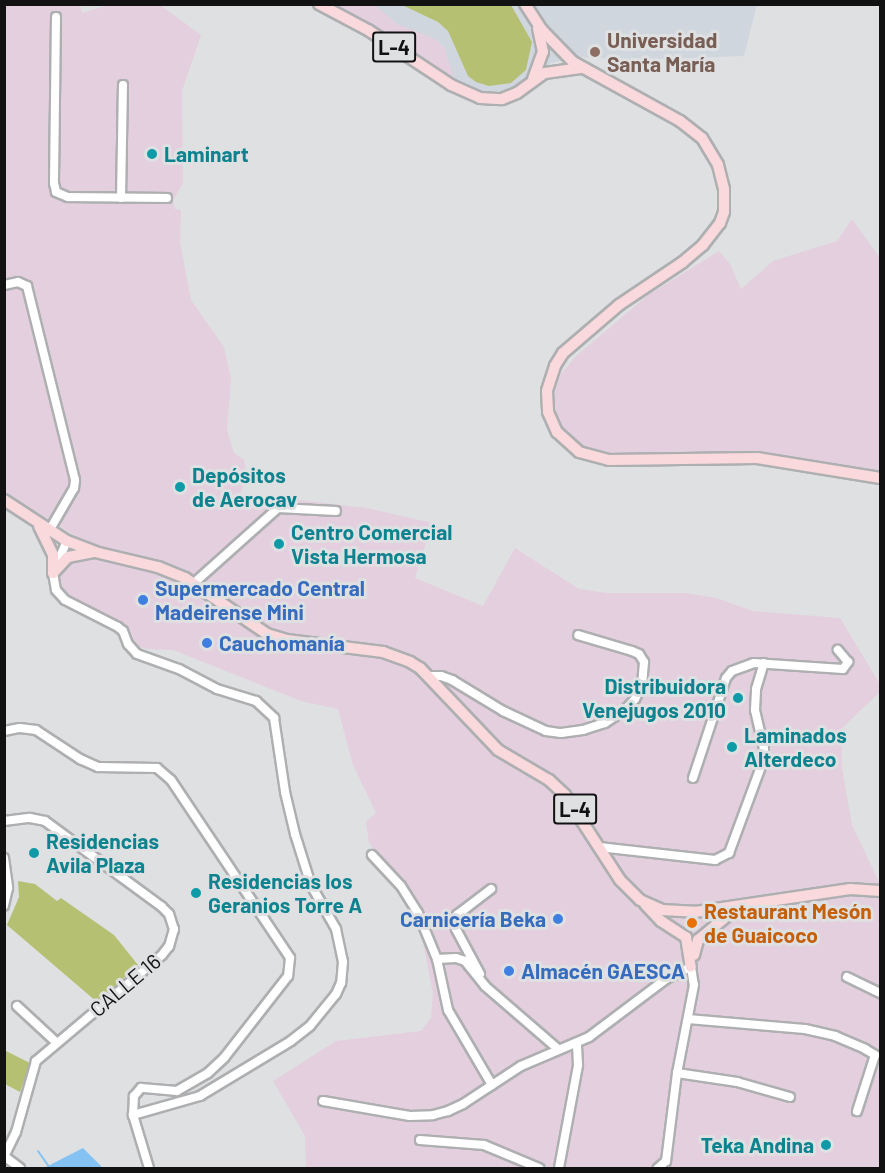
<!DOCTYPE html>
<html>
<head>
<meta charset="utf-8">
<style>
  body { margin:0 }
  #map { position:relative; width:885px; height:1173px; overflow:hidden; background:#dfe0e2; font-family:Barlow,sans-serif }
  div>[style] { position:absolute }
  .industrial>* { inset:0; background:#e4cfde }
  .built>* { inset:0; background:#d0d6de }
  .green>* { inset:0; background:#b6c073 }
  .water>* { inset:0; background:#85c2f4 }
  .stream>* { height:2px; margin:-1px; padding:0 1px; transform-origin:1px; border-radius:1px; background:#85c2f4 }
  .roads { filter:drop-shadow(2px 0 #aeafb1) drop-shadow(-2px 0 #aeafb1) drop-shadow(0 2px #aeafb1) drop-shadow(0 -2px #aeafb1) }
  .minor>* { height:8px; margin:-4px; padding:0 4px; transform-origin:4px; border-radius:4px; background:#fff }
  .major>* { height:10px; margin:-5px; padding:0 5px; transform-origin:5px; border-radius:5px; background:#f9d9dc }
  .dots>* { width:16px; height:16px; translate:-50% -50%; box-sizing:border-box; border:3px solid #dfe0e2; border-radius:50% }
  span { translate:-50% -50%; white-space:nowrap; text-align:center; line-height:1.15; -webkit-text-stroke:6px #dfe0e2; paint-order:stroke }
  .shield-label span { padding:2px 4px; background:#dfe0e2; border:2px solid; border-radius:4px; -webkit-text-stroke-width:0 }
  .shield-label { font-size:20px; color:#121213; font-weight:700 }
  .education-label { font-size:21px; color:#785e54; font-weight:700 }
  .left { translate:0 -50%; text-align:left }
  .culture-label { font-size:21px; color:#0d838f; font-weight:700 }
  .right { translate:-100% -50%; text-align:right }
  .shop-label { font-size:21px; color:#366cbe; font-weight:700 }
  .food-label { font-size:21px; color:#c56008; font-weight:700 }
  .street-label { font-size:21px; color:#121213 }
  .frame { position:absolute; inset:0; border:6px solid #121213; pointer-events:none }
</style>
</head>
<body>
<div id="map">
  <div class="industrial">
    <i style="clip-path:polygon(4px 5px,80px 5px,82px 13px,109px 5px,160px 5px,201px 35px,182px 91px,183px 183px,173px 201px,175px 209px,181px 210px,180px 242px,191px 300px,224px 347px,231px 379px,227px 430px,234px 453px,244px 460px,246px 472px,240px 497px,271px 505px,281px 498px,367px 508px,432px 523px,415px 578px,483px 606px,515px 548px,579px 589px,607px 593px,686px 593px,716px 598px,753px 611px,840px 618px,880px 684px,880px 692px,841px 729px,842px 768px,852px 825px,880px 884px,880px 1168px,306px 1168px,305px 1136px,273px 1081px,336px 1041px,421px 1031px,431px 1018px,433px 993px,420px 928px,399px 884px,369px 843px,366px 822px,376px 813px,353px 765px,338px 709px,301px 701px,173px 650px,147px 649px,134px 645px,113px 620px,73px 599px,63px 588px,59px 573px,61px 567px,77px 537px,5px 492px)"></i>
    <i style="clip-path:polygon(335px 5px,389px 5px,434px 24px,468px 86px)"></i>
    <i style="clip-path:polygon(852px 219px,880px 258px,880px 471px,756px 452px,646px 457px,589px 452px,573px 445px,560px 428px,553px 399px,560px 375px,575px 357px,648px 295px,719px 251px,730px 264px,741px 289px,773px 261px,837px 241px)"></i>
  </div>
  <div class="built">
    <i style="clip-path:polygon(375px 5px,757px 5px,744px 56px,635px 60px,576px 57px,551px 63px,532px 80px,514px 87px,495px 93px,482px 94px,455px 81px,444px 47px,435px 39px,397px 24px)"></i>
  </div>
  <div class="green">
    <i style="clip-path:polygon(402px 5px,511px 5px,532px 42px,526px 70px,511px 83px,489px 86px,476px 82px,468px 76px,448px 31px,438px 22px)"></i>
    <i style="clip-path:polygon(18px 881px,35px 884px,57px 901px,61px 898px,114px 935px,138px 965px,97px 1002px,7px 925px,19px 897px)"></i>
    <i style="clip-path:polygon(4px 1050px,30px 1063px,20px 1092px,5px 1084px)"></i>
  </div>
  <div class="water">
    <i style="clip-path:polygon(83px 1148px,103px 1168px,44px 1168px)"></i>
  </div>
  <div class="stream">
    <i style="left:38px;top:1151px;width:21px;rotate:55deg"></i>
  </div>
  <div class="roads">
    <div class="minor">
      <i style="left:56px;top:17px;width:166px;rotate:90.7deg"></i>
      <i style="left:54px;top:183px;width:9px;rotate:77deg"></i>
      <i style="left:56px;top:192px;width:13px;rotate:23deg"></i>
      <i style="left:68px;top:197px;width:99px;rotate:0.6deg"></i>
      <i style="left:121px;top:198px;width:113px;rotate:-89deg"></i>
      <i style="left:4px;top:285px;width:14px;rotate:-12deg"></i>
      <i style="left:18px;top:282px;width:10px;rotate:24deg"></i>
      <i style="left:27px;top:286px;width:200px;rotate:76.1deg"></i>
      <i style="left:75px;top:480px;width:8px;rotate:97deg"></i>
      <i style="left:74px;top:488px;width:50px;rotate:120.2deg"></i>
      <i style="left:67px;top:541px;width:35px;rotate:114deg"></i>
      <i style="left:53px;top:573px;width:17px;rotate:80deg"></i>
      <i style="left:56px;top:590px;width:13px;rotate:48deg"></i>
      <i style="left:65px;top:600px;width:59px;rotate:27deg"></i>
      <i style="left:118px;top:627px;width:6px;rotate:39deg"></i>
      <i style="left:123px;top:631px;width:14px;rotate:69deg"></i>
      <i style="left:128px;top:644px;width:13px;rotate:48deg"></i>
      <i style="left:137px;top:654px;width:45px;rotate:19.7deg"></i>
      <i style="left:179px;top:669px;width:43px;rotate:27.8deg"></i>
      <i style="left:217px;top:689px;width:41px;rotate:17.1deg"></i>
      <i style="left:256px;top:701px;width:25px;rotate:43deg"></i>
      <i style="left:274px;top:718px;width:75px;rotate:81.5deg"></i>
      <i style="left:285px;top:792px;width:43px;rotate:76.6deg"></i>
      <i style="left:295px;top:834px;width:53px;rotate:72.6deg"></i>
      <i style="left:311px;top:885px;width:51px;rotate:60.4deg"></i>
      <i style="left:336px;top:929px;width:34px;rotate:78deg"></i>
      <i style="left:343px;top:962px;width:21px;rotate:95deg"></i>
      <i style="left:341px;top:983px;width:12px;rotate:114deg"></i>
      <i style="left:336px;top:994px;width:41px;rotate:129.1deg"></i>
      <i style="left:310px;top:1026px;width:24px;rotate:142deg"></i>
      <i style="left:291px;top:1041px;width:106px;rotate:148.9deg"></i>
      <i style="left:200px;top:1096px;width:70px;rotate:164.2deg"></i>
      <i style="left:194px;top:583px;width:113px;rotate:-41.8deg"></i>
      <i style="left:278px;top:508px;width:58px;rotate:3deg"></i>
      <i style="left:428px;top:676px;width:13px"></i>
      <i style="left:441px;top:676px;width:12px;rotate:20deg"></i>
      <i style="left:452px;top:680px;width:60px;rotate:31.3deg"></i>
      <i style="left:503px;top:711px;width:47px;rotate:24.9deg"></i>
      <i style="left:546px;top:731px;width:15px;rotate:8deg"></i>
      <i style="left:561px;top:733px;width:22px;rotate:-8deg"></i>
      <i style="left:583px;top:730px;width:23px;rotate:-18deg"></i>
      <i style="left:605px;top:723px;width:24px;rotate:-33deg"></i>
      <i style="left:625px;top:710px;width:15px;rotate:-48deg"></i>
      <i style="left:635px;top:699px;width:16px;rotate:-63deg"></i>
      <i style="left:642px;top:685px;width:23px;rotate:-85deg"></i>
      <i style="left:644px;top:662px;width:9px;rotate:-122deg"></i>
      <i style="left:639px;top:654px;width:8px;rotate:-157deg"></i>
      <i style="left:632px;top:651px;width:56px;rotate:-163.5deg"></i>
      <i style="left:4px;top:731px;width:16px;rotate:-11deg"></i>
      <i style="left:20px;top:728px;width:16px;rotate:7deg"></i>
      <i style="left:36px;top:730px;width:53px;rotate:33.4deg"></i>
      <i style="left:80px;top:759px;width:20px;rotate:24deg"></i>
      <i style="left:98px;top:767px;width:59px;rotate:1deg"></i>
      <i style="left:157px;top:768px;width:18px;rotate:41deg"></i>
      <i style="left:171px;top:780px;width:214px;rotate:56.2deg"></i>
      <i style="left:290px;top:958px;width:18px;rotate:96deg"></i>
      <i style="left:288px;top:976px;width:104px;rotate:128deg"></i>
      <i style="left:224px;top:1058px;width:22px;rotate:137deg"></i>
      <i style="left:208px;top:1073px;width:36px;rotate:150deg"></i>
      <i style="left:177px;top:1091px;width:36px;rotate:-175deg"></i>
      <i style="left:141px;top:1088px;width:11px;rotate:131deg"></i>
      <i style="left:134px;top:1096px;width:19px;rotate:93deg"></i>
      <i style="left:133px;top:1115px;width:55px;rotate:73.2deg"></i>
      <i style="left:693px;top:778px;width:105px;rotate:-71.7deg"></i>
      <i style="left:726px;top:678px;width:9px;rotate:-49deg"></i>
      <i style="left:732px;top:671px;width:23px;rotate:-20deg"></i>
      <i style="left:754px;top:663px;width:89px;rotate:3.9deg"></i>
      <i style="left:843px;top:669px;width:9px;rotate:-54deg"></i>
      <i style="left:848px;top:662px;width:16px;rotate:-130deg"></i>
      <i style="left:4px;top:821px;width:26px;rotate:-7deg"></i>
      <i style="left:30px;top:818px;width:15px;rotate:11deg"></i>
      <i style="left:45px;top:821px;width:145px;rotate:36.3deg"></i>
      <i style="left:162px;top:907px;width:10px;rotate:45deg"></i>
      <i style="left:169px;top:914px;width:16px;rotate:72deg"></i>
      <i style="left:174px;top:929px;width:18px;rotate:106deg"></i>
      <i style="left:169px;top:946px;width:11px;rotate:128deg"></i>
      <i style="left:162px;top:955px;width:165px;rotate:139.9deg"></i>
      <i style="left:36px;top:1061px;width:74px;rotate:105.7deg"></i>
      <i style="left:16px;top:1132px;width:28px;rotate:116deg"></i>
      <i style="left:599px;top:847px;width:117px;rotate:6.4deg"></i>
      <i style="left:715px;top:860px;width:16px;rotate:-27deg"></i>
      <i style="left:729px;top:853px;width:98px;rotate:-69.7deg"></i>
      <i style="left:763px;top:761px;width:12px;rotate:-85deg"></i>
      <i style="left:764px;top:749px;width:40px;rotate:-103deg"></i>
      <i style="left:755px;top:710px;width:21px;rotate:-87deg"></i>
      <i style="left:756px;top:689px;width:27px;rotate:-73deg"></i>
      <i style="left:372px;top:855px;width:42px;rotate:46.9deg"></i>
      <i style="left:401px;top:886px;width:32px;rotate:58deg"></i>
      <i style="left:418px;top:913px;width:50px;rotate:67.6deg"></i>
      <i style="left:437px;top:959px;width:52px;rotate:77.8deg"></i>
      <i style="left:448px;top:1010px;width:87px;rotate:59.6deg"></i>
      <i style="left:4px;top:858px;width:30px;rotate:82deg"></i>
      <i style="left:8px;top:888px;width:18px;rotate:103deg"></i>
      <i style="left:437px;top:959px;width:19px;rotate:-3deg"></i>
      <i style="left:456px;top:958px;width:9px;rotate:18deg"></i>
      <i style="left:465px;top:961px;width:32px;rotate:51deg"></i>
      <i style="left:485px;top:986px;width:96px;rotate:40.8deg"></i>
      <i style="left:480px;top:974px;width:51px;rotate:-118.1deg"></i>
      <i style="left:456px;top:929px;width:8px;rotate:-104deg"></i>
      <i style="left:454px;top:921px;width:7px;rotate:-63deg"></i>
      <i style="left:457px;top:915px;width:43px;rotate:-37.4deg"></i>
      <i style="left:847px;top:977px;width:37px;rotate:26deg"></i>
      <i style="left:17px;top:1006px;width:53px;rotate:42.7deg"></i>
      <i style="left:688px;top:1019px;width:117px;rotate:4.9deg"></i>
      <i style="left:805px;top:1029px;width:31px;rotate:13deg"></i>
      <i style="left:835px;top:1036px;width:33px;rotate:23deg"></i>
      <i style="left:865px;top:1049px;width:12px;rotate:31deg"></i>
      <i style="left:875px;top:1055px;width:59px;rotate:107.8deg"></i>
      <i style="left:677px;top:1073px;width:61px;rotate:8.5deg"></i>
      <i style="left:737px;top:1082px;width:55px;rotate:15.8deg"></i>
      <i style="left:323px;top:1101px;width:88px;rotate:9.8deg"></i>
      <i style="left:410px;top:1116px;width:23px;rotate:-2deg"></i>
      <i style="left:433px;top:1115px;width:16px;rotate:-15deg"></i>
      <i style="left:448px;top:1111px;width:17px;rotate:-25deg"></i>
      <i style="left:463px;top:1104px;width:69px;rotate:-33.2deg"></i>
      <i style="left:521px;top:1066px;width:74px;rotate:-23.1deg"></i>
      <i style="left:589px;top:1037px;width:96px;rotate:-37deg"></i>
      <i style="left:666px;top:979px;width:28px;rotate:-26deg"></i>
      <i style="left:691px;top:967px;width:18px;rotate:81deg"></i>
      <i style="left:694px;top:985px;width:90px;rotate:100.9deg"></i>
      <i style="left:677px;top:1073px;width:89px;rotate:97.1deg"></i>
      <i style="left:666px;top:1161px;width:11px;rotate:139deg"></i>
      <i style="left:420px;top:1140px;width:64px;rotate:4.5deg"></i>
      <i style="left:484px;top:1145px;width:60px;rotate:22.7deg"></i>
      <i style="left:4px;top:1156px;width:20px;rotate:37deg"></i>
      <i style="left:559px;top:1168px;width:105px;rotate:-79.5deg"></i>
      <i style="left:578px;top:1065px;width:21px;rotate:-93deg"></i>
    </div>
    <div class="major">
      <i style="left:319px;top:4px;width:55px;rotate:28deg"></i>
      <i style="left:368px;top:30px;width:100px;rotate:33.5deg"></i>
      <i style="left:451px;top:85px;width:32px;rotate:24deg"></i>
      <i style="left:480px;top:98px;width:22px;rotate:3deg"></i>
      <i style="left:502px;top:99px;width:16px;rotate:-22deg"></i>
      <i style="left:517px;top:93px;width:34px;rotate:-36deg"></i>
      <i style="left:545px;top:73px;width:36px;rotate:-8deg"></i>
      <i style="left:525px;top:4px;width:31px;rotate:57deg"></i>
      <i style="left:542px;top:30px;width:45px;rotate:45.9deg"></i>
      <i style="left:573px;top:62px;width:122px;rotate:28.9deg"></i>
      <i style="left:680px;top:121px;width:28px;rotate:38deg"></i>
      <i style="left:702px;top:138px;width:31px;rotate:59deg"></i>
      <i style="left:718px;top:165px;width:25px;rotate:76deg"></i>
      <i style="left:724px;top:189px;width:23px;rotate:90deg"></i>
      <i style="left:724px;top:212px;width:12px;rotate:110deg"></i>
      <i style="left:720px;top:223px;width:28px;rotate:128deg"></i>
      <i style="left:703px;top:245px;width:26px;rotate:140deg"></i>
      <i style="left:683px;top:262px;width:77px;rotate:146.1deg"></i>
      <i style="left:619px;top:305px;width:74px;rotate:139.4deg"></i>
      <i style="left:563px;top:353px;width:15px;rotate:122deg"></i>
      <i style="left:555px;top:366px;width:26px;rotate:108deg"></i>
      <i style="left:547px;top:391px;width:21px;rotate:87deg"></i>
      <i style="left:548px;top:412px;width:22px;rotate:66deg"></i>
      <i style="left:557px;top:432px;width:30px;rotate:42deg"></i>
      <i style="left:579px;top:452px;width:31px;rotate:15deg"></i>
      <i style="left:609px;top:460px;width:148px;rotate:-0.8deg"></i>
      <i style="left:757px;top:458px;width:125px;rotate:9.2deg"></i>
      <i style="left:533px;top:79px;width:29px;rotate:-70deg"></i>
      <i style="left:543px;top:52px;width:24px;rotate:-102deg"></i>
      <i style="left:4px;top:500px;width:75px;rotate:33.1deg"></i>
      <i style="left:67px;top:541px;width:30px;rotate:21deg"></i>
      <i style="left:95px;top:552px;width:65px;rotate:13.4deg"></i>
      <i style="left:158px;top:567px;width:29px;rotate:22deg"></i>
      <i style="left:185px;top:578px;width:99px;rotate:34.3deg"></i>
      <i style="left:267px;top:634px;width:21px;rotate:17deg"></i>
      <i style="left:287px;top:640px;width:97px;rotate:7.1deg"></i>
      <i style="left:383px;top:652px;width:29px;rotate:20deg"></i>
      <i style="left:410px;top:662px;width:12px;rotate:31deg"></i>
      <i style="left:420px;top:668px;width:113px;rotate:46.4deg"></i>
      <i style="left:498px;top:750px;width:59px;rotate:30.5deg"></i>
      <i style="left:549px;top:780px;width:22px;rotate:43deg"></i>
      <i style="left:565px;top:795px;width:101px;rotate:57.1deg"></i>
      <i style="left:620px;top:880px;width:28px;rotate:45deg"></i>
      <i style="left:640px;top:900px;width:24px;rotate:24deg"></i>
      <i style="left:662px;top:910px;width:33px;rotate:3deg"></i>
      <i style="left:695px;top:912px;width:157px;rotate:-8.4deg"></i>
      <i style="left:850px;top:889px;width:30px;rotate:4deg"></i>
      <i style="left:39px;top:526px;width:32px;rotate:64deg"></i>
      <i style="left:53px;top:555px;width:18px;rotate:90deg"></i>
      <i style="left:53px;top:573px;width:22px;rotate:-47deg"></i>
      <i style="left:68px;top:557px;width:26px;rotate:-11deg"></i>
      <i style="left:645px;top:904px;width:23px;rotate:47deg"></i>
      <i style="left:661px;top:921px;width:30px;rotate:33deg"></i>
      <i style="left:686px;top:937px;width:30px;rotate:81deg"></i>
      <i style="left:694px;top:955px;width:16px;rotate:-75deg"></i>
      <i style="left:698px;top:940px;width:52px;rotate:-39.5deg"></i>
    </div>
  </div>
  <div class="dots">
    <i style="left:595px;top:52px;background:#8d6e63"></i>
    <i style="left:152px;top:154px;background:#0f9aa8"></i>
    <i style="left:180px;top:487px;background:#0f9aa8"></i>
    <i style="left:279px;top:544px;background:#0f9aa8"></i>
    <i style="left:143px;top:600px;background:#3f7fe0"></i>
    <i style="left:207px;top:643px;background:#3f7fe0"></i>
    <i style="left:738px;top:698px;background:#0f9aa8"></i>
    <i style="left:732px;top:747px;background:#0f9aa8"></i>
    <i style="left:34px;top:853px;background:#0f9aa8"></i>
    <i style="left:196px;top:893px;background:#0f9aa8"></i>
    <i style="left:558px;top:919px;background:#3f7fe0"></i>
    <i style="left:692px;top:923px;background:#e8710a"></i>
    <i style="left:509px;top:971px;background:#3f7fe0"></i>
    <i style="left:826px;top:1145px;background:#0f9aa8"></i>
  </div>
  <div class="shield-label">
    <span style="left:394px;top:47px">L-4</span>
    <span style="left:575px;top:809px">L-4</span>
  </div>
  <div class="education-label">
    <span class="left" style="left:607px;top:52px">Universidad<br>Santa María</span>
  </div>
  <div class="culture-label">
    <span class="left" style="left:164px;top:154px">Laminart</span>
    <span class="left" style="left:192px;top:487px">Depósitos<br>de Aerocav</span>
    <span class="left" style="left:291px;top:544px">Centro Comercial<br>Vista Hermosa</span>
    <span class="right" style="left:726px;top:698px">Distribuidora<br>Venejugos 2010</span>
    <span class="left" style="left:744px;top:747px">Laminados<br>Alterdeco</span>
    <span class="left" style="left:46px;top:853px">Residencias<br>Avila Plaza</span>
    <span class="left" style="left:208px;top:893px">Residencias los<br>Geranios Torre A</span>
    <span class="right" style="left:814px;top:1145px">Teka Andina</span>
  </div>
  <div class="shop-label">
    <span class="left" style="left:155px;top:600px">Supermercado Central<br>Madeirense Mini</span>
    <span class="left" style="left:219px;top:643px">Cauchomanía</span>
    <span class="right" style="left:546px;top:919px">Carnicería Beka</span>
    <span class="left" style="left:521px;top:971px">Almacén GAESCA</span>
  </div>
  <div class="food-label">
    <span class="left" style="left:704px;top:923px">Restaurant Mesón<br>de Guaicoco</span>
  </div>
  <div class="street-label">
    <span style="left:125px;top:985px;rotate:-40deg">CALLE 16</span>
  </div>
  <div class="frame"></div>
</div>
</body>
</html>
